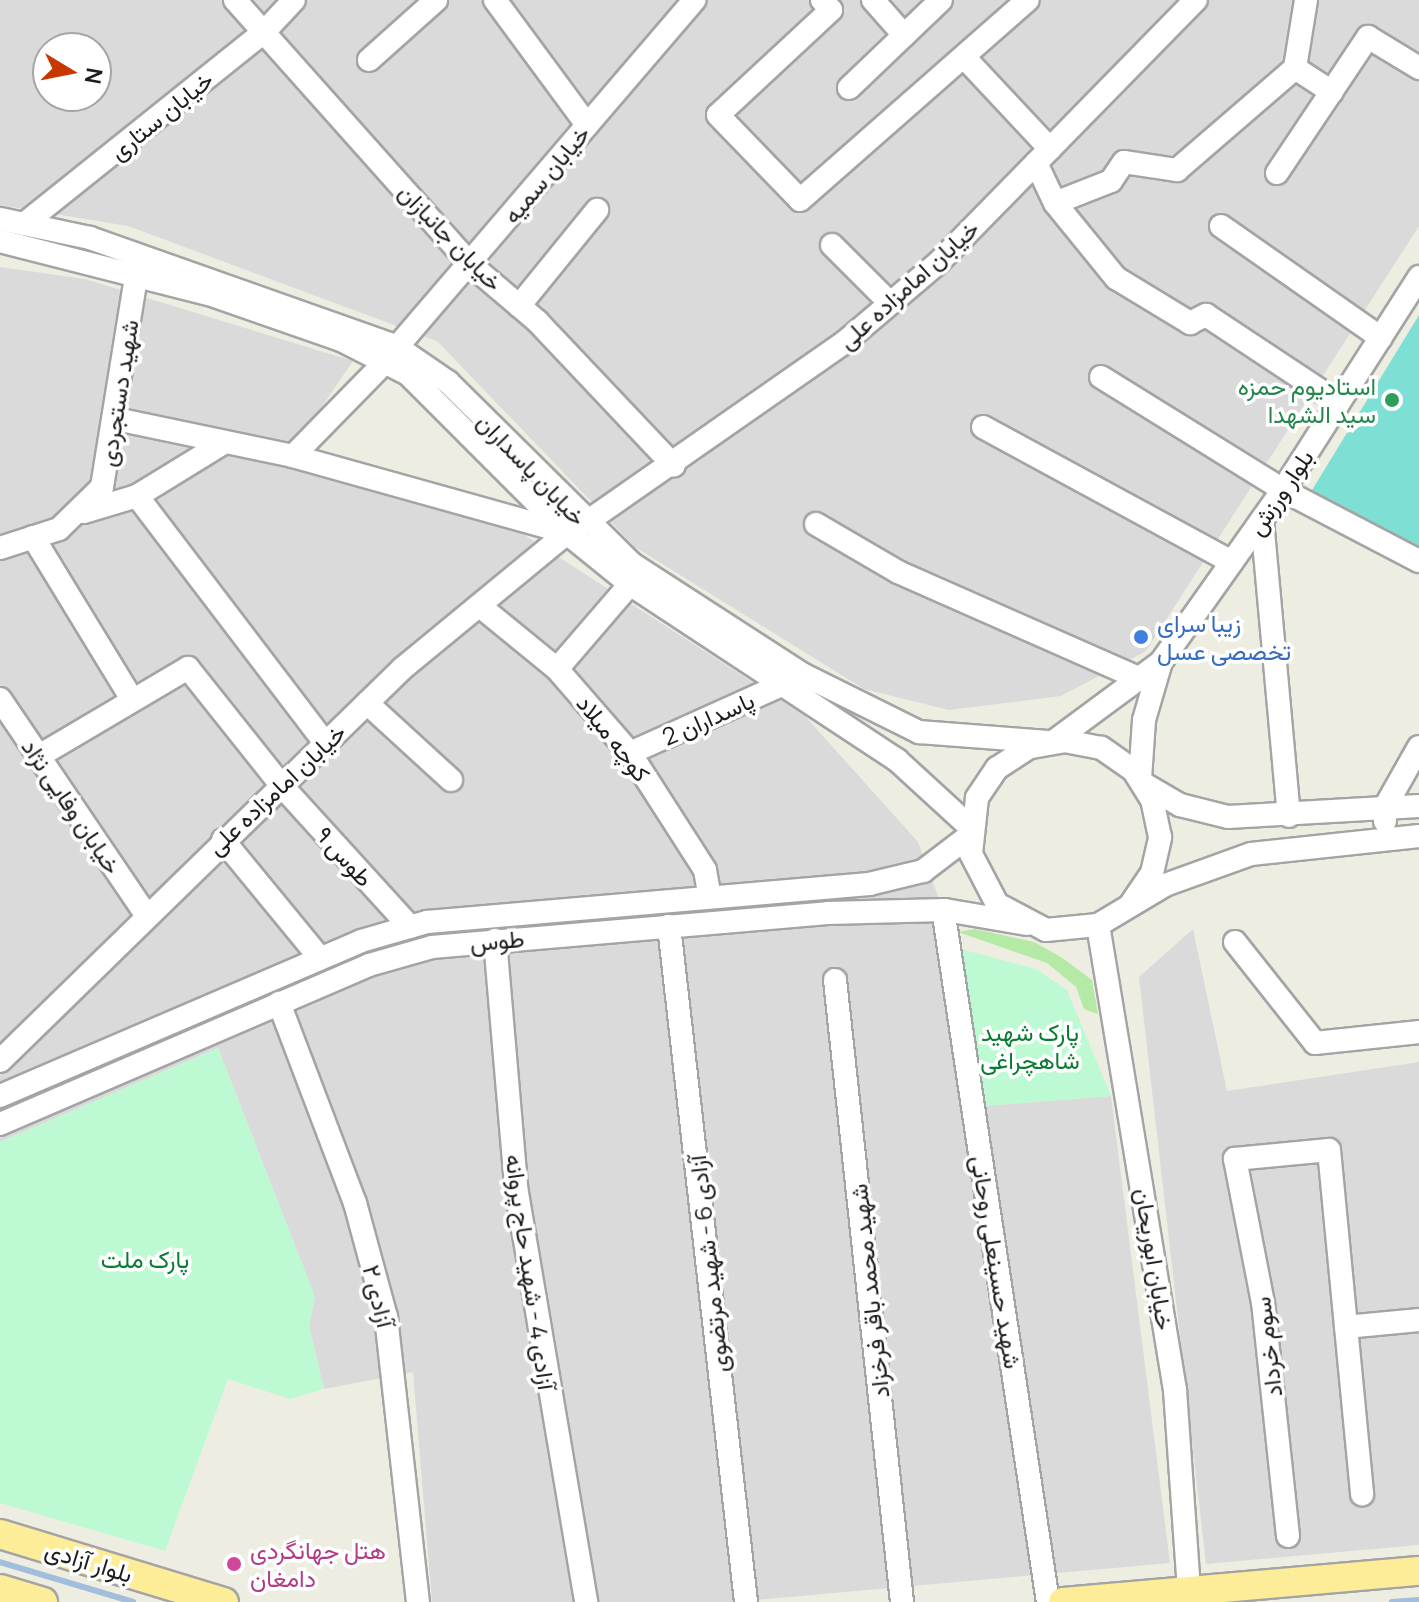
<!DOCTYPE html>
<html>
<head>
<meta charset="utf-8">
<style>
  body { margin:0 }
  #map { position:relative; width:1419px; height:1602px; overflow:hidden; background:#eeede2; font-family:Manrope,Vazirmatn,sans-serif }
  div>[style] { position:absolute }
  .residential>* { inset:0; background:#dbdada }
  .grass>* { inset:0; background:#b5eaa6 }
  .park>* { inset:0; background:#bdfad3 }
  .pitch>* { inset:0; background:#7edfd4 }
  .stream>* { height:6px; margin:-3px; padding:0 3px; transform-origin:3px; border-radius:3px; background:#a1bfdd }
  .roads { filter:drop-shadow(2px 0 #a4a4a4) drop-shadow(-2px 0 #a4a4a4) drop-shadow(0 2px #a4a4a4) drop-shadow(0 -2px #a4a4a4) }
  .minor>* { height:22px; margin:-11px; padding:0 11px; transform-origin:11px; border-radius:11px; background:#fff }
  .major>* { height:28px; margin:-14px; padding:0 14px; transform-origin:14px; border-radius:14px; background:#fded98 }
  .dots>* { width:22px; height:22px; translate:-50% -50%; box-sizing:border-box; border:4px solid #fff; border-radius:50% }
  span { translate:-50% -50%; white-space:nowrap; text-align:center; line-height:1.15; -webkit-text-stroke:7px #fff; paint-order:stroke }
  .street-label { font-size:24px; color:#1d1d1d }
  .leisure-label { font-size:24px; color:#27864d }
  .right { translate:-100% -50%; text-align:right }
  .shop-label { font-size:24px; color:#366cbe }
  .left { translate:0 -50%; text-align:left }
  .park-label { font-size:24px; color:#097c32 }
  .hotel-label { font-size:24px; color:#b23c85 }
  .north { position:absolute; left:32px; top:32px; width:80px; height:80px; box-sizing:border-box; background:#fff; border:2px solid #a5a5a5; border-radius:50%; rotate:100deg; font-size:22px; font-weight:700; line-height:32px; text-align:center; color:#1d1d1d }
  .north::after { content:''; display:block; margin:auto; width:28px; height:36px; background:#c93700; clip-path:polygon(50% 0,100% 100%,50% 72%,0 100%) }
</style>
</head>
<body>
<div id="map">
  <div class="residential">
    <i style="clip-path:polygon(evenodd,0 0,1419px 0,1419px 226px,1146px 651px,1061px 696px,949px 710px,864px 689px,635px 547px,437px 341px,128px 226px,0 205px,0 0,48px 48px,96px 48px,96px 96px,48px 96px,48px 48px)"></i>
    <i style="clip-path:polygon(0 267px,85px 279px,353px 361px,284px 462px,512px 527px,805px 716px,918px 842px,957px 948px,983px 1106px,1111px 1096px,1170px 1563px,733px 1602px,432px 1602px,413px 1372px,324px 1389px,309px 1326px,315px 1297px,218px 1048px,0 1142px)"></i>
    <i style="clip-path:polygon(1193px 929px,1227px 1091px,1419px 1062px,1419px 1545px,1206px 1564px,1139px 977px)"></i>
  </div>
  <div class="grass">
    <i style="clip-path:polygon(975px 929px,1034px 942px,1061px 957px,1092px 980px,1098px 1014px,1084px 1009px,1076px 987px,1047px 963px,958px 932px)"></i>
  </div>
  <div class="park">
    <i style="clip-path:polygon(957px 948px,1036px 969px,1067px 990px,1111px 1096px,983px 1106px)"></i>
    <i style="clip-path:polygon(218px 1048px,315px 1297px,309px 1326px,324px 1389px,290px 1399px,228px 1379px,165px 1551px,0 1503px,0 1142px)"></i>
  </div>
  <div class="pitch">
    <i style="clip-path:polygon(1419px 315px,1419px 546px,1309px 495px)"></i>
  </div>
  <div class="stream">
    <i style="left:0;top:1562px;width:139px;rotate:16.7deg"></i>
    <i style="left:1392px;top:1602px;width:27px;rotate:-4deg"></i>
  </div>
  <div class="roads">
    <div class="minor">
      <i style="left:235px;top:0;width:355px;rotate:48.3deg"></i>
      <i style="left:471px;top:265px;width:87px;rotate:40.3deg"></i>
      <i style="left:537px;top:321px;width:199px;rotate:46.6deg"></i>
      <i style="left:495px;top:0;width:155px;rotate:53.6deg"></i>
      <i style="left:822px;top:0;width:13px;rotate:48deg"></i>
      <i style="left:831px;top:10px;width:154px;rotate:137.1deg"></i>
      <i style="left:718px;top:115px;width:118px;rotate:46deg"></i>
      <i style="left:800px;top:200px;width:303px;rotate:-41.3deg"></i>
      <i style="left:873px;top:0;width:47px;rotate:48.5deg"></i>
      <i style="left:1306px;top:0;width:69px;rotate:99.2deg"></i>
      <i style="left:1295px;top:68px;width:44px;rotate:33deg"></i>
      <i style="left:964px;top:57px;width:126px;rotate:46.9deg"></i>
      <i style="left:369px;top:60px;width:90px;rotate:-41.8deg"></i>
      <i style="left:849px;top:88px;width:127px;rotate:-43.7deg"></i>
      <i style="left:1036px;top:163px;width:44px;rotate:64.6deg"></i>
      <i style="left:1055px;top:203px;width:97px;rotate:50.9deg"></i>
      <i style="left:1116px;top:278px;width:87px;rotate:31.3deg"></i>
      <i style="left:1190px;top:323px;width:18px;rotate:-27deg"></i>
      <i style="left:1206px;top:315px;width:159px;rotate:33.5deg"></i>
      <i style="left:1277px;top:173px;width:164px;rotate:-56.2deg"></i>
      <i style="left:1368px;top:37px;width:60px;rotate:31.3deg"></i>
      <i style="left:1055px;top:203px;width:60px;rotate:-21.4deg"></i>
      <i style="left:1111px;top:181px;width:23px;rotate:-56deg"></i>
      <i style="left:1124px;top:162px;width:54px;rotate:8.6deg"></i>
      <i style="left:1177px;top:170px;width:156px;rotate:-40.8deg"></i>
      <i style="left:0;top:219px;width:92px;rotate:11.9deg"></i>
      <i style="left:90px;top:238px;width:326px;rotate:19.5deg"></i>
      <i style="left:397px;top:347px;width:62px;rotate:34.5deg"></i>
      <i style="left:448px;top:382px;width:259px;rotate:44.7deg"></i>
      <i style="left:632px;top:564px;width:202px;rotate:32.9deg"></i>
      <i style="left:802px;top:674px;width:131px;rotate:26.4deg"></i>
      <i style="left:919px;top:732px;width:129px;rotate:4.4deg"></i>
      <i style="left:24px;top:224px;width:309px;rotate:-38.7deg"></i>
      <i style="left:265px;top:31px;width:42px;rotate:-46.9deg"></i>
      <i style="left:1221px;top:226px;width:195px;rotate:35deg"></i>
      <i style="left:0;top:241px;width:222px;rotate:14.3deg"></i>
      <i style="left:215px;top:296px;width:133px;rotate:19.2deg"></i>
      <i style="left:341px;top:340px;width:75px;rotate:26.9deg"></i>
      <i style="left:408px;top:374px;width:225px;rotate:45deg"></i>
      <i style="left:567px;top:533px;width:81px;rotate:39deg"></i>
      <i style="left:630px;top:584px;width:320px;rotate:33.4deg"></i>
      <i style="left:897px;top:760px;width:99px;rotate:42.5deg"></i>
      <i style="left:832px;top:245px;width:82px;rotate:45deg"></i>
      <i style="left:519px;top:306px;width:124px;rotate:-50.9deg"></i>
      <i style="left:397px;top:347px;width:457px;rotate:-49.4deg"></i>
      <i style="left:1101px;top:377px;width:214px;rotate:31.8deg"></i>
      <i style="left:1283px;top:490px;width:153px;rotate:27.6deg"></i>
      <i style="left:116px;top:419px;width:181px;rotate:11.8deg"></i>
      <i style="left:293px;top:456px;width:282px;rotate:15.6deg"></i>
      <i style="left:983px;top:427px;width:283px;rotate:28.5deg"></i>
      <i style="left:293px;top:456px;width:132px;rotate:-45.6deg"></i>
      <i style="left:137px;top:496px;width:310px;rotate:52.7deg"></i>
      <i style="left:84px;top:512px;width:55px;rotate:-16.8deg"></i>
      <i style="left:137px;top:496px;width:103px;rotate:-31.5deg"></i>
      <i style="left:1262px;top:520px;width:297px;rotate:84.8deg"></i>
      <i style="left:584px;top:524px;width:320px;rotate:-34.9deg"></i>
      <i style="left:846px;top:341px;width:122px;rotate:-40.3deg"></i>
      <i style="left:939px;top:262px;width:367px;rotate:-45.6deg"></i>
      <i style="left:816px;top:524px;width:95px;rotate:30.3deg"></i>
      <i style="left:898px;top:572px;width:266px;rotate:23.8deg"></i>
      <i style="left:33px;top:537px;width:190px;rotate:58.6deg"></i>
      <i style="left:0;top:548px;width:62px;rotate:-17.9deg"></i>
      <i style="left:59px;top:529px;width:60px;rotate:-44.3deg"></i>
      <i style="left:102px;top:487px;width:219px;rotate:-80.8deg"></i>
      <i style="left:481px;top:607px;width:98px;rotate:39.2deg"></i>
      <i style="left:557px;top:669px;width:111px;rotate:49deg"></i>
      <i style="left:630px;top:753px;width:139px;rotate:57.3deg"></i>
      <i style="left:705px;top:870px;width:27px;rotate:80deg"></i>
      <i style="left:557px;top:669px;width:112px;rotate:-49.3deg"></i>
      <i style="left:0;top:699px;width:258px;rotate:55.9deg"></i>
      <i style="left:367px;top:703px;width:114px;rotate:42.5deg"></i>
      <i style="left:1053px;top:742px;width:134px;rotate:-36.5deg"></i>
      <i style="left:1161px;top:662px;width:211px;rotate:-54.7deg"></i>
      <i style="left:1283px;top:490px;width:253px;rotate:-57.4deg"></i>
      <i style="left:630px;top:753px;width:171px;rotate:-24.2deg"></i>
      <i style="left:39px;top:756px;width:173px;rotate:-30.6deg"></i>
      <i style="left:188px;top:668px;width:149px;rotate:51.5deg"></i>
      <i style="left:281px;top:785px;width:192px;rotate:47.7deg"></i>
      <i style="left:1140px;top:779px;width:59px;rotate:-86.1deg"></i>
      <i style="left:1144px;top:720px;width:60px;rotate:-73.7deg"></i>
      <i style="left:1144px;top:784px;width:42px;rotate:30.3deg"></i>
      <i style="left:1180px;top:805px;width:49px;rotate:14deg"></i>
      <i style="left:1228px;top:817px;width:191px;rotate:-3.3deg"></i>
      <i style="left:1385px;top:821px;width:12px;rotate:-95deg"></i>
      <i style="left:1384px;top:809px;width:71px;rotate:-60.6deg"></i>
      <i style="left:223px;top:840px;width:153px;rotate:50.6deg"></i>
      <i style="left:1131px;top:904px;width:37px;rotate:-56deg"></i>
      <i style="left:1152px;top:873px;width:37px;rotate:-77deg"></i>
      <i style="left:1160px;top:837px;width:38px;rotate:-102deg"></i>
      <i style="left:1152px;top:800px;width:36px;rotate:-122deg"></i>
      <i style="left:1133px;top:770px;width:39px;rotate:-145deg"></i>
      <i style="left:1101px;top:748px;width:36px;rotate:-169deg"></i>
      <i style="left:1066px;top:741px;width:39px;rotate:170deg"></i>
      <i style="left:1028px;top:748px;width:37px;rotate:147deg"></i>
      <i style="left:997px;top:768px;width:36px;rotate:124deg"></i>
      <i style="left:977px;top:798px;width:56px;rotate:96.1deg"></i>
      <i style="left:971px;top:854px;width:56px;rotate:62.5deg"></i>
      <i style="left:997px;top:904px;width:55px;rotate:28deg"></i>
      <i style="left:1046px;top:930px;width:52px;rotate:-5.5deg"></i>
      <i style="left:1098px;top:925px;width:78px;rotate:-30.8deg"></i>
      <i style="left:1165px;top:885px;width:91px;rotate:-19.8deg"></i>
      <i style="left:1251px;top:854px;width:169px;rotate:-6.1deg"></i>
      <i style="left:945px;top:922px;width:688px;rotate:81.39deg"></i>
      <i style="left:1098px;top:925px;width:471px;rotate:80.6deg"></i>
      <i style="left:1175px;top:1390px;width:213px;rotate:86deg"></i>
      <i style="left:669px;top:926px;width:680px;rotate:83.5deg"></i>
      <i style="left:495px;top:940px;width:248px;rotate:85.1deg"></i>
      <i style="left:516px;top:1187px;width:421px;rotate:80.4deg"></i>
      <i style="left:1235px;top:942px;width:129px;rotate:51.6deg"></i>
      <i style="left:1315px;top:1043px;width:105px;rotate:-6deg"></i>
      <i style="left:835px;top:980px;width:626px;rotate:83.85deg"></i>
      <i style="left:279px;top:1003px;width:214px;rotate:69.2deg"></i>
      <i style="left:355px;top:1203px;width:118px;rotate:74.8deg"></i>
      <i style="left:386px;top:1317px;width:287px;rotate:83.6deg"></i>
      <i style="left:0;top:1061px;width:563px;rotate:-44.28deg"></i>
      <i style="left:403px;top:668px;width:212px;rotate:-39.5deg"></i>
      <i style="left:0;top:1096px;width:393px;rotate:-23.2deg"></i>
      <i style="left:361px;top:941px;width:69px;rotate:-16.1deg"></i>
      <i style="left:427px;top:922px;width:444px;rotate:-4.9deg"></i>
      <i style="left:869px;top:884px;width:56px;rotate:-13.5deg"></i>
      <i style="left:923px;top:871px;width:58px;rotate:-37.3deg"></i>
      <i style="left:0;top:1124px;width:402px;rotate:-23.3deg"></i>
      <i style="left:369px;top:965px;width:66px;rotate:-15.9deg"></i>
      <i style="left:432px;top:947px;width:397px;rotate:-4.9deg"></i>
      <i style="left:828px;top:913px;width:117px;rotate:-1.5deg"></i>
      <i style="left:945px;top:910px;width:83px;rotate:9.7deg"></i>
      <i style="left:1346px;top:1327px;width:73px;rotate:-5.5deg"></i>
      <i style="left:1288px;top:1536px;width:234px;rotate:-96.1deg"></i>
      <i style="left:1263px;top:1303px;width:147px;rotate:-101deg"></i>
      <i style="left:1235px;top:1159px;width:94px;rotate:-5.5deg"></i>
      <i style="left:1329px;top:1150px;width:346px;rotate:84.5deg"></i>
    </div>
    <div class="major">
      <i style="left:0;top:1534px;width:234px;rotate:16.9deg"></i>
      <i style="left:0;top:1589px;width:45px;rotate:16.8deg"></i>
      <i style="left:1063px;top:1602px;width:357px;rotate:-5deg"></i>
    </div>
  </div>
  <div class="dots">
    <i style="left:1392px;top:400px;background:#2e9e5b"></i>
    <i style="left:1141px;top:637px;background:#3f7fe0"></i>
    <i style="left:234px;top:1564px;background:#d1479c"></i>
  </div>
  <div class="street-label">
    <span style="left:161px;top:115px;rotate:-39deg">خیابان ستاری</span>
    <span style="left:546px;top:174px;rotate:-50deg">خیابان سمیه</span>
    <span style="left:451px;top:237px;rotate:46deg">خیابان جانبازان</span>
    <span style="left:908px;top:284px;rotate:-42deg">خیابان امامزاده علی</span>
    <span style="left:118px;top:393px;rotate:-81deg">شهید دستجردی</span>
    <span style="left:532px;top:469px;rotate:46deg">خیابان پاسداران</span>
    <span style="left:1280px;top:492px;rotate:-56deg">بلوار ورزش</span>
    <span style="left:708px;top:718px;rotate:-24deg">پاسداران 2</span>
    <span style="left:614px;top:738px;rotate:52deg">کوچه میلاد</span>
    <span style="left:276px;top:789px;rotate:-43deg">خیابان امامزاده علی</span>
    <span style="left:72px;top:806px;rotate:56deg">خیابان وفایی نژاد</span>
    <span style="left:345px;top:856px;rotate:48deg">طوس ۹</span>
    <span style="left:497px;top:940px;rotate:-5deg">طوس</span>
    <span style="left:1155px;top:1259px;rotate:81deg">خیابان ابوریحان</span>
    <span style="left:997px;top:1262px;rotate:81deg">شهید حسینعلی روحانی</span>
    <span style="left:708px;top:1264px;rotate:-96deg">آزادی 6 - شهید مرتضوی</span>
    <span style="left:531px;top:1272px;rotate:82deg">آزادی 4 - شهید حاج پروانه</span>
    <span style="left:869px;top:1291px;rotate:-96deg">شهید محمد باقر فرخزاد</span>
    <span style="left:379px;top:1296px;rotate:76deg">آزادی ۲</span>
    <span style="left:1267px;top:1347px;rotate:-97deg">سوم خرداد</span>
    <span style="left:89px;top:1561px;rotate:17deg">بلوار آزادی</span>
  </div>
  <div class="leisure-label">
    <span class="right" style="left:1376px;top:400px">استادیوم حمزه<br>سید الشهدا</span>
  </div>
  <div class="shop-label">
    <span class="left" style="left:1157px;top:637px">زیبا سرای<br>تخصصی عسل</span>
  </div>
  <div class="park-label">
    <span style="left:1030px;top:1046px">پارک شهید<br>شاهچراغی</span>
    <span style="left:145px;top:1259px">پارک ملت</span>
  </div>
  <div class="hotel-label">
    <span class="left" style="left:250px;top:1564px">هتل جهانگردى<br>دامغان</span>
  </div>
  <div class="north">N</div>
</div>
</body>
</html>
